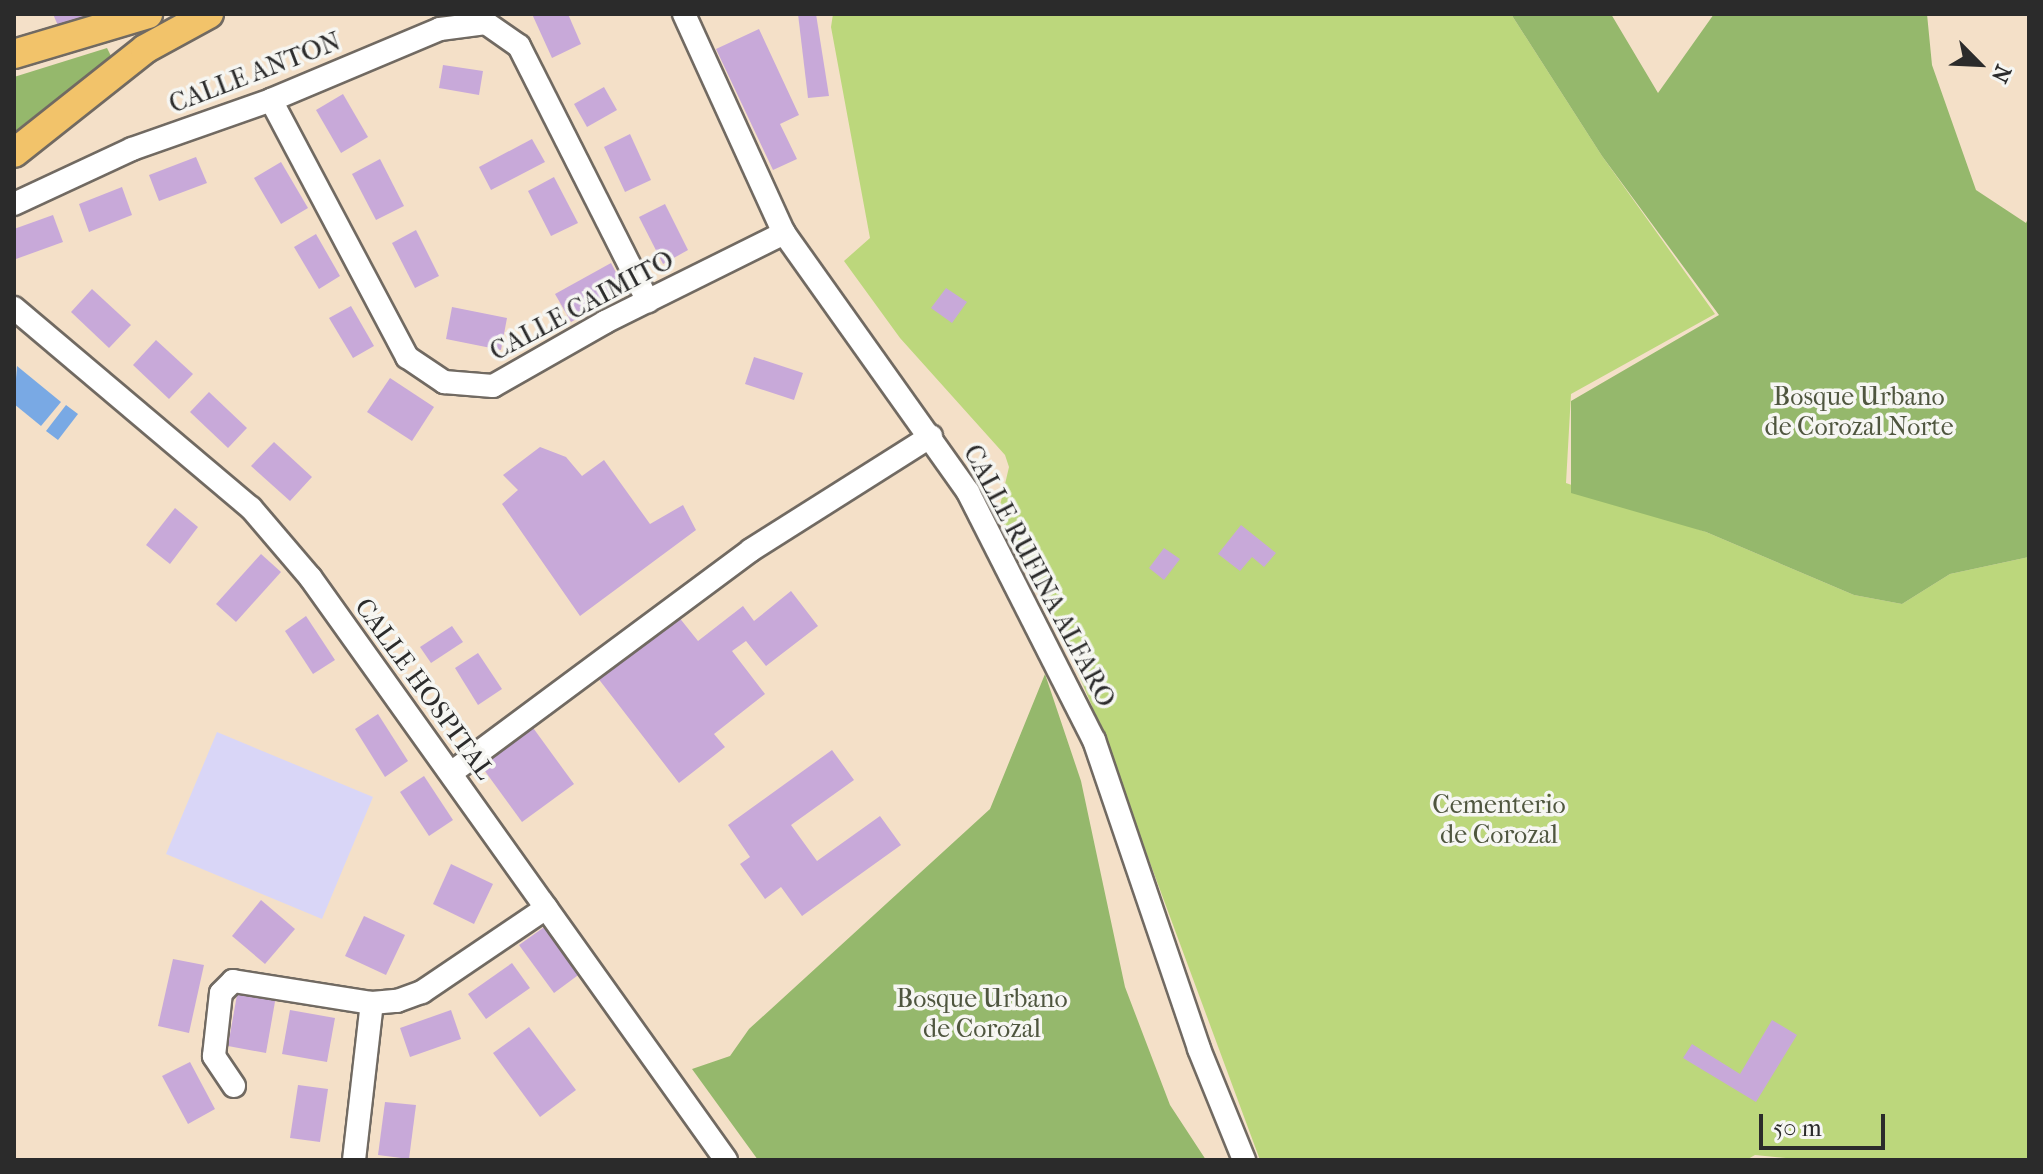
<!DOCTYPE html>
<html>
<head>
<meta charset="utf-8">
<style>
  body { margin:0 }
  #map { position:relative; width:2043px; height:1174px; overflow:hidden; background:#f4e0c8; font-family:"IM FELL French Canon",serif }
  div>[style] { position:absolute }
  .built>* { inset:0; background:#d9d6f7 }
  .green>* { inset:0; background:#bcd77c }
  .forest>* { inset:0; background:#95b86c }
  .water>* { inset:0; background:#79a9e4 }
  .building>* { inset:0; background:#c8a9d9 }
  .roads { filter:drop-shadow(2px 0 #716a62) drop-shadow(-2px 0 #716a62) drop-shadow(0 2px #716a62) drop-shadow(0 -2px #716a62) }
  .minor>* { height:22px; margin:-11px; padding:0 11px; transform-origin:11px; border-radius:11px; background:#fff }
  .major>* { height:28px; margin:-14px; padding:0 14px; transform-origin:14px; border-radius:14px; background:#f2c36a }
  span { translate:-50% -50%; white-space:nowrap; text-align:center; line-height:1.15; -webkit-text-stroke:7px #f6f6f2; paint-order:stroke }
  .street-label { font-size:26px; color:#2b2b2b }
  .park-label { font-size:26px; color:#4f563f }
  .frame { position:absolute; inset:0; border:16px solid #2b2b2b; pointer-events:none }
  .north { position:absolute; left:1939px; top:24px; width:80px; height:80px; -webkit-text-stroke:6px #f6f6f2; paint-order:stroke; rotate:114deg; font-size:22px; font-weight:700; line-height:32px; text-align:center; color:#2b2b2b }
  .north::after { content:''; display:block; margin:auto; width:28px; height:36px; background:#2b2b2b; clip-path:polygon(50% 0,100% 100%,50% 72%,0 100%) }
  .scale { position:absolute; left:1759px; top:1114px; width:126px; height:36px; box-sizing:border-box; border:4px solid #2b2b2b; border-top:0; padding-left:10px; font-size:24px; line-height:28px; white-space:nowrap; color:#2b2b2b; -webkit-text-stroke:6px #f6f6f2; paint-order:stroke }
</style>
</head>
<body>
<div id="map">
  <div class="built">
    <i style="clip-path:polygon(217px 732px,373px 797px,322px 919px,166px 854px)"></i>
  </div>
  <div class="green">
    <i style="clip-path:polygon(833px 14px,1511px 14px,1602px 156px,1715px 314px,1571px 394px,1566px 483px,1706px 532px,1854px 595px,1902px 604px,1950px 574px,2029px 557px,2029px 1160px,1807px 1160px,1755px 1155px,1746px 1160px,1260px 1160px,1092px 706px,1051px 611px,998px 514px,1009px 467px,1005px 455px,900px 338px,844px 261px,870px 238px,831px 27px)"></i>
  </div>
  <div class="forest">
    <i style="clip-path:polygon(1511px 14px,1611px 14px,1658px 93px,1714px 14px,1927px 14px,1932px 65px,1976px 190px,2026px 223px,2029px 216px,2029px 557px,1950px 574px,1902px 604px,1854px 595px,1706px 532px,1571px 493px,1571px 401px,1719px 315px,1602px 156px)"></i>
    <i style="clip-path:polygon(107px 48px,111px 56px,14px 132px,14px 77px)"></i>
    <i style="clip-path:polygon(1045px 674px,1081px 781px,1125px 987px,1170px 1105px,1206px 1160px,758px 1160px,692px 1069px,730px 1056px,749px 1029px,990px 809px)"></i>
  </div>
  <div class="water">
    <i style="clip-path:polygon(17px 366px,61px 402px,41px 426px,14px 404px)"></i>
    <i style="clip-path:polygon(66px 405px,78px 414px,58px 440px,46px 431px)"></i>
  </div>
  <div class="building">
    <i style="clip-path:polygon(53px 14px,89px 14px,59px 28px)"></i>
    <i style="clip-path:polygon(532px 14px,568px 14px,581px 44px,552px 58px)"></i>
    <i style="clip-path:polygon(798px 14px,816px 14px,829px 96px,808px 98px)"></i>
    <i style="clip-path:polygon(759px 29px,799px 115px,780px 124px,797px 159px,773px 170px,716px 49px)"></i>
    <i style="clip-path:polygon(443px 65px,483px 71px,479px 95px,439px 88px)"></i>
    <i style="clip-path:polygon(604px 87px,617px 110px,587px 127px,574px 104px)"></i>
    <i style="clip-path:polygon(343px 94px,368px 137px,341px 153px,316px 110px)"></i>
    <i style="clip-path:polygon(630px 134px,651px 180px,625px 192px,604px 147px)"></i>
    <i style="clip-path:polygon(532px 139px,545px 162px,491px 190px,479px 167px)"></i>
    <i style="clip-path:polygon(196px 157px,207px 183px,159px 201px,149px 175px)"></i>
    <i style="clip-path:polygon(380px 159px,404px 206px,376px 220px,352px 174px)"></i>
    <i style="clip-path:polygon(281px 162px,308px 208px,281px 224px,254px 178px)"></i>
    <i style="clip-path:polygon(554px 177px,578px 223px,551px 236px,528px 191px)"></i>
    <i style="clip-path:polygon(122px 187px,132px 215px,89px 232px,79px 204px)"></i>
    <i style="clip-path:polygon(665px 204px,688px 250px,663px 264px,639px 217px)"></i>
    <i style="clip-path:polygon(53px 215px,63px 242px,16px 259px,14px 229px)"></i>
    <i style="clip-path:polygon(416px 230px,439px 276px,415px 288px,392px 243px)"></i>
    <i style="clip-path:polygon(316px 234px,340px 276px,319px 289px,294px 247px)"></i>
    <i style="clip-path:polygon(611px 263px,626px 291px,571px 322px,555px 294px)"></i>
    <i style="clip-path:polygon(946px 288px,967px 302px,952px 323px,931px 308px)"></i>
    <i style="clip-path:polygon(92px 289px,131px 325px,109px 348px,71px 312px)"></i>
    <i style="clip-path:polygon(351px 306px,374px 346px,353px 358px,329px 318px)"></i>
    <i style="clip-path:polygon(452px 307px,507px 318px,501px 350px,446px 339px)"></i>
    <i style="clip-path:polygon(156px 340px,193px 374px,169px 399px,133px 365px)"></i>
    <i style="clip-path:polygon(754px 357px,803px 373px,794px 400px,745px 384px)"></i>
    <i style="clip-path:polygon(390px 378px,434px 407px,412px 441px,367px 412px)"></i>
    <i style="clip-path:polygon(209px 392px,247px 428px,228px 448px,190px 412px)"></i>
    <i style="clip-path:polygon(274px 442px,312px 477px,290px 501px,251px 466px)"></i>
    <i style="clip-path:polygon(540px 447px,566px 457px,582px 476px,604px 460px,650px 524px,683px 505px,696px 530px,580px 616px,502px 504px,518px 490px,503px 475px)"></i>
    <i style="clip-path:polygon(175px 508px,198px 527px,170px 564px,146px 545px)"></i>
    <i style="clip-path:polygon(1241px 525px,1276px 553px,1264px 567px,1252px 557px,1240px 571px,1218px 554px)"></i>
    <i style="clip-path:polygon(1164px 548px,1180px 559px,1164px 580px,1149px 568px)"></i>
    <i style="clip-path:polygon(261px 554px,281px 572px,236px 622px,216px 604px)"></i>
    <i style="clip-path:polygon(791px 591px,818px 626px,766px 666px,746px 641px,732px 651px,765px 694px,714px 734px,725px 747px,679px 783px,594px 673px,674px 611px,698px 641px,743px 606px,754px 621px)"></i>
    <i style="clip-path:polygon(306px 616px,335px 660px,313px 674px,285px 631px)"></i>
    <i style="clip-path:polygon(452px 626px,463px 642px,431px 663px,420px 647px)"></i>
    <i style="clip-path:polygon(478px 653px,502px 689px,478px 705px,455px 668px)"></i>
    <i style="clip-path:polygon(378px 714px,408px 761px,385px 777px,355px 729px)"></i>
    <i style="clip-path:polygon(531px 725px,574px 784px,522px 822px,479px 763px)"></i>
    <i style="clip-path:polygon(832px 750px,854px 780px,791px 825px,817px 861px,880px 816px,901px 845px,802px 916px,781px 887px,765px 899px,740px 864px,750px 857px,728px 825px)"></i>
    <i style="clip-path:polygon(424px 776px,453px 820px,429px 836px,400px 792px)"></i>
    <i style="clip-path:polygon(451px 864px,493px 884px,474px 924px,433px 904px)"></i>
    <i style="clip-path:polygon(261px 900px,295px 929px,265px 964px,232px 936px)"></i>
    <i style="clip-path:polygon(364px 916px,405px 935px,386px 975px,345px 956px)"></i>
    <i style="clip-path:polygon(547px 925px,581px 973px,554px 993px,519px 945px)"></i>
    <i style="clip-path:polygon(173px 959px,204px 965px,189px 1033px,158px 1026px)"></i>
    <i style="clip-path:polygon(512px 963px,530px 988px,486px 1019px,468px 994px)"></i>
    <i style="clip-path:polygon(238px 989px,276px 996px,266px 1053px,228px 1046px)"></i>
    <i style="clip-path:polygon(290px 1010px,335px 1018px,327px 1062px,282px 1054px)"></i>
    <i style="clip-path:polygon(451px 1010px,461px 1039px,410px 1057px,400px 1028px)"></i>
    <i style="clip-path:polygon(1772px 1020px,1797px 1035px,1756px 1102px,1683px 1058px,1692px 1044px,1740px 1074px)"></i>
    <i style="clip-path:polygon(529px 1027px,576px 1090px,540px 1117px,493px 1053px)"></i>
    <i style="clip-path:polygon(190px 1062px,215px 1109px,188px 1124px,162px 1076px)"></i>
    <i style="clip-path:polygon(298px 1085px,328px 1089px,320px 1142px,290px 1138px)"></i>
    <i style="clip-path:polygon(385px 1102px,416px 1105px,409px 1159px,378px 1155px)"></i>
  </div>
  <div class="roads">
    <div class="minor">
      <i style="left:684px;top:14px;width:241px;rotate:65.5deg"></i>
      <i style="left:784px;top:233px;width:318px;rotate:54.6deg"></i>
      <i style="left:968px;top:492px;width:278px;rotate:63.1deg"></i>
      <i style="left:1094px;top:740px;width:326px;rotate:71.2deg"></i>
      <i style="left:1199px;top:1049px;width:120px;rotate:67.9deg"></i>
      <i style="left:271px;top:100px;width:291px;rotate:62.1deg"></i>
      <i style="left:407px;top:357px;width:45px;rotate:34deg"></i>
      <i style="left:444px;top:382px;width:49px;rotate:4.7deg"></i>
      <i style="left:493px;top:386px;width:129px;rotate:-29.7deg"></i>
      <i style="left:605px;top:322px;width:200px;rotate:-26.4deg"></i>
      <i style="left:14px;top:204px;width:130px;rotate:-25deg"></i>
      <i style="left:132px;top:149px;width:147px;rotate:-19.4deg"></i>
      <i style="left:271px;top:100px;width:183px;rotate:-22.8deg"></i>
      <i style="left:440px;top:29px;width:46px;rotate:-7.4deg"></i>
      <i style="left:486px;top:23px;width:40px;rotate:34.9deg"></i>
      <i style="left:519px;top:46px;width:286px;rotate:63.2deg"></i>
      <i style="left:14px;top:308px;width:310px;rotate:40.2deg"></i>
      <i style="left:251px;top:508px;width:91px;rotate:49.5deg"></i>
      <i style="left:310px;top:577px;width:716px;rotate:54.49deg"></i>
      <i style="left:451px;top:773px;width:374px;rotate:-36.6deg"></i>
      <i style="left:751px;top:550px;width:213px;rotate:-32.3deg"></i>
      <i style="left:234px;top:1086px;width:36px;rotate:-124deg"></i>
      <i style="left:214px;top:1056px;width:63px;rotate:-83.7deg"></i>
      <i style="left:221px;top:993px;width:17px;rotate:-45deg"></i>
      <i style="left:233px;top:981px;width:141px;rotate:9deg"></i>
      <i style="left:372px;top:1003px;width:25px;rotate:-5deg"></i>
      <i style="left:397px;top:1001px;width:27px;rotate:-20deg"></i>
      <i style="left:422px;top:992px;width:150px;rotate:-34.1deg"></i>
      <i style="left:354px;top:1160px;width:158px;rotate:-83.5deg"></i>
    </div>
    <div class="major">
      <i style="left:14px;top:54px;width:140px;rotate:-16.6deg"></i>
      <i style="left:14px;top:153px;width:167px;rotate:-38.4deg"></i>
      <i style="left:145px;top:49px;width:73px;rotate:-28.7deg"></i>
    </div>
  </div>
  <div class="street-label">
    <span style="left:255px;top:73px;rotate:-21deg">CALLE ANTON</span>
    <span style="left:582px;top:306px;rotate:-28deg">CALLE CAIMITO</span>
    <span style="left:1039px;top:576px;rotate:62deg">CALLE RUFINA ALFARO</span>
    <span style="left:424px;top:689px;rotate:54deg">CALLE HOSPITAL</span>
  </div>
  <div class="park-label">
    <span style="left:1859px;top:412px">Bosque Urbano<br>de Corozal Norte</span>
    <span style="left:1499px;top:820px">Cementerio<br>de Corozal</span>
    <span style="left:982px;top:1014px">Bosque Urbano<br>de Corozal</span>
  </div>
  <div class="frame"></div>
  <div class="north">N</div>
  <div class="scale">50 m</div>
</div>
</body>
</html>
